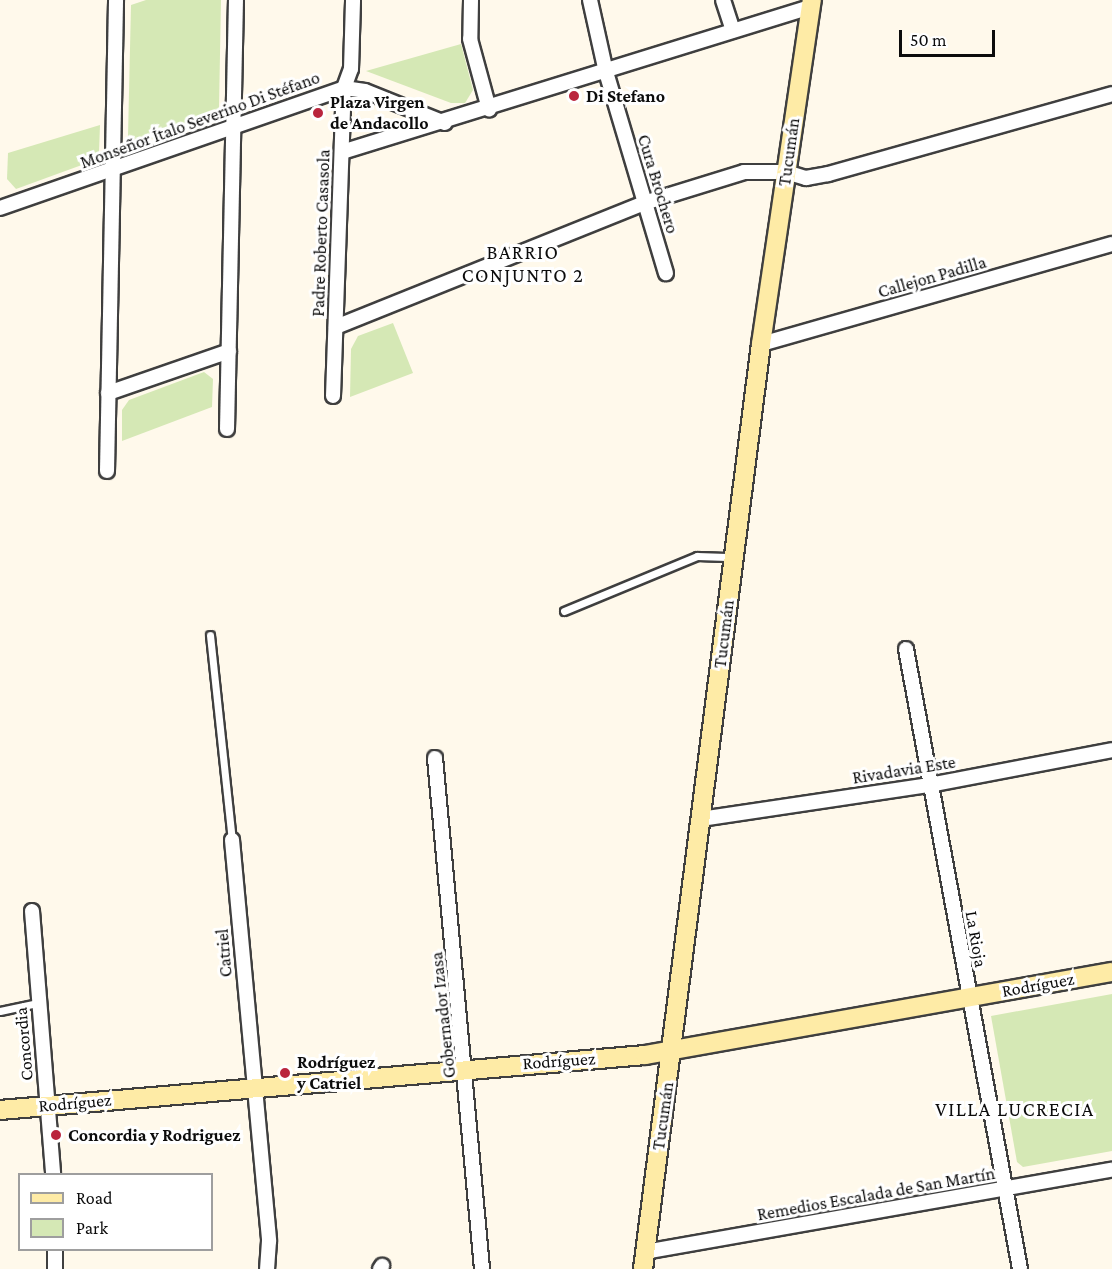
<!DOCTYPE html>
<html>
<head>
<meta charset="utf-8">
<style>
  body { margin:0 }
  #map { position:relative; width:1112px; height:1269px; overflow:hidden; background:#fff9eb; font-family:"Crimson Pro",serif }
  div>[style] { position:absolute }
  .green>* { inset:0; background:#d5e8b5 }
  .roads { filter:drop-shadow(2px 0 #3f3f3f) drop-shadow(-2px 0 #3f3f3f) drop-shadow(0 2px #3f3f3f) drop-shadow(0 -2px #3f3f3f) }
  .lane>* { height:7px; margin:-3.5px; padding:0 3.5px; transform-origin:3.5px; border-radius:3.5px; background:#fff }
  .street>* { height:14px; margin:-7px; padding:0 7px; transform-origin:7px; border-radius:7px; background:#fff }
  .secondary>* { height:18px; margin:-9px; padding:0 9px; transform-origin:9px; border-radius:9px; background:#feeba6 }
  .dots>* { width:16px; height:16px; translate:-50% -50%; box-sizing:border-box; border:3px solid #fff; border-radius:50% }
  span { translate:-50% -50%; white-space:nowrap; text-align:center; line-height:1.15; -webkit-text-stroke:6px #fff; paint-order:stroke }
  .poi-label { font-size:18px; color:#0c0c0c; font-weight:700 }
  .left { translate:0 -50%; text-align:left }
  .street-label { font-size:18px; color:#0c0c0c }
  .neighbourhood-label { font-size:20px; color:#0c0c0c; letter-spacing:1.5px }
  .legend { position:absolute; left:18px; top:1173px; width:195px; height:78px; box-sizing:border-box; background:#fff; border:2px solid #9e9e9e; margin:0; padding:8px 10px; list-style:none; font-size:18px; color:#0c0c0c }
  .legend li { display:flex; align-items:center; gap:12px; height:30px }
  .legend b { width:30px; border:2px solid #9e9e9e }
  .scale { position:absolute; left:899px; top:30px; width:96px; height:27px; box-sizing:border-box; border:3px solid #0c0c0c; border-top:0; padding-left:8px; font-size:18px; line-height:21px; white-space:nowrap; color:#0c0c0c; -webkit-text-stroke:4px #fff; paint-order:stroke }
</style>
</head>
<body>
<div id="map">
  <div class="green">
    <i style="clip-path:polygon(146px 0,221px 0,219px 108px,211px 117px,137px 144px,128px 136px,131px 5px)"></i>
    <i style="clip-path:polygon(461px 44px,473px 90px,465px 103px,451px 103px,366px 71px)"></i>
    <i style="clip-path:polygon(100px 125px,99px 152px,90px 162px,16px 189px,7px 179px,8px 153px)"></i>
    <i style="clip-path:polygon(393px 323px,413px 373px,350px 397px,351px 349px,358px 336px)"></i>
    <i style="clip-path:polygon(204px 372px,213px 379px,212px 407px,122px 441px,122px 410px,129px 400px)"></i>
    <i style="clip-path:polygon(1112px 994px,1112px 1151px,1023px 1167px,1017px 1162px,991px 1016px)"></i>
  </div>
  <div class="roads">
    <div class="lane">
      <i style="left:564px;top:611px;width:144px;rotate:-22.5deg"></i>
      <i style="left:697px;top:556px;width:37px;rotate:2deg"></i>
      <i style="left:210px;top:635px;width:206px;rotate:83.9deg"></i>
      <i style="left:0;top:1011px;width:40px;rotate:-12deg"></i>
    </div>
    <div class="street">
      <i style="left:471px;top:0;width:39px;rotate:91deg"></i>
      <i style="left:470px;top:39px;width:73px;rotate:74.8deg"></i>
      <i style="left:590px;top:0;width:74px;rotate:77.5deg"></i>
      <i style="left:606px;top:72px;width:210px;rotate:73.4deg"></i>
      <i style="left:723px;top:0;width:32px;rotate:72deg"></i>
      <i style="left:342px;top:152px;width:491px;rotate:-17.2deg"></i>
      <i style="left:0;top:208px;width:364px;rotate:-19.2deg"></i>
      <i style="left:344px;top:88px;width:21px;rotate:8deg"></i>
      <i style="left:365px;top:91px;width:86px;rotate:21.8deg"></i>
      <i style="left:336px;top:327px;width:332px;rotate:-21.9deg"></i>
      <i style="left:644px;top:203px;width:105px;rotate:-17.2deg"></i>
      <i style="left:744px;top:172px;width:42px"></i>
      <i style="left:786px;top:172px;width:21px;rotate:17deg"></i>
      <i style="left:806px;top:178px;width:22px;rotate:-10deg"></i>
      <i style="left:828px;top:174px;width:295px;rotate:-15.7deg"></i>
      <i style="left:761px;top:344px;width:365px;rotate:-15.9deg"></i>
      <i style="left:108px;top:393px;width:128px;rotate:-19.1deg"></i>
      <i style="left:333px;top:396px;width:308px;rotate:-88deg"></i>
      <i style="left:344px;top:88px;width:20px;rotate:-70deg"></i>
      <i style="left:351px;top:69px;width:69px;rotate:-88.3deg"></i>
      <i style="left:227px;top:429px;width:429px;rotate:-88.8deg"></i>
      <i style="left:107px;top:471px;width:471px;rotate:-88.9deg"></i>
      <i style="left:906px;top:649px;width:630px;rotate:79.58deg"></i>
      <i style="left:435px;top:758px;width:513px;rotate:84.74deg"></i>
      <i style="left:701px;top:819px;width:231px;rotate:-8.5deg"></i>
      <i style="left:929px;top:785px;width:186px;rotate:-10.8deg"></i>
      <i style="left:232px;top:840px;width:403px;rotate:84.7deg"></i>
      <i style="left:269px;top:1241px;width:28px;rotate:94deg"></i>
      <i style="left:32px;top:911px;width:264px;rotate:85.4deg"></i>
      <i style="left:645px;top:1252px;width:474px;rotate:-10deg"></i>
      <i style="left:55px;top:1269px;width:19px;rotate:-90deg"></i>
      <i style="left:380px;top:1269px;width:4px;rotate:-56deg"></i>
    </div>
    <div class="secondary">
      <i style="left:0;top:1110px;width:647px;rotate:-4.87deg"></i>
      <i style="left:645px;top:1055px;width:474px;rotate:-10.1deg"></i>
      <i style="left:643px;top:1269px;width:932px;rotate:-82.73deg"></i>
      <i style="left:761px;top:344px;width:348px;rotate:-81.6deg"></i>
    </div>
  </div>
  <div class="dots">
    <i style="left:574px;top:96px;background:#ba253d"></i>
    <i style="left:318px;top:113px;background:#ba253d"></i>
    <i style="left:285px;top:1073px;background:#ba253d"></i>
    <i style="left:56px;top:1135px;background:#ba253d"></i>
  </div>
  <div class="poi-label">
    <span class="left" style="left:586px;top:96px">Di Stefano</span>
    <span class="left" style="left:330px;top:113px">Plaza Virgen<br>de Andacollo</span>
    <span class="left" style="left:297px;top:1073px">Rodríguez<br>y Catriel</span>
    <span class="left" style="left:68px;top:1135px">Concordia y Rodriguez</span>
  </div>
  <div class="street-label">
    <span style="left:200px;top:120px;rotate:-20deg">Monseñor Ítalo Severino Di Stéfano</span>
    <span style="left:789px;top:152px;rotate:-82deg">Tucumán</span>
    <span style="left:658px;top:184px;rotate:73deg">Cura Brochero</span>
    <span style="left:321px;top:233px;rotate:-88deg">Padre Roberto Casasola</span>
    <span style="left:932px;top:277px;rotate:-16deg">Callejon Padilla</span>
    <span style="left:724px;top:634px;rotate:-83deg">Tucumán</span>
    <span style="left:904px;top:770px;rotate:-9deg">Rivadavia Este</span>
    <span style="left:976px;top:939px;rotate:80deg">La Rioja</span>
    <span style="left:224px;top:953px;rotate:-95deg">Catriel</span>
    <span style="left:1038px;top:985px;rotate:-10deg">Rodríguez</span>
    <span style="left:443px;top:1015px;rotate:-96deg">Gobernador Izasa</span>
    <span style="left:24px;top:1044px;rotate:-95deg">Concordia</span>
    <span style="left:559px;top:1061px;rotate:-4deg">Rodríguez</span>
    <span style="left:75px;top:1103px;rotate:-5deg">Rodríguez</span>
    <span style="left:663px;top:1116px;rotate:-82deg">Tucumán</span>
    <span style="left:876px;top:1194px;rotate:-10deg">Remedios Escalada de San Martín</span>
  </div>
  <div class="neighbourhood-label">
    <span style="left:523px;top:264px">BARRIO<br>CONJUNTO 2</span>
    <span style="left:1015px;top:1109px">VILLA LUCRECIA</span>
  </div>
  <ul class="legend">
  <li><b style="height:8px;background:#feeba6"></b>Road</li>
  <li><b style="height:16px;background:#d5e8b5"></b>Park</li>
  </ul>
  <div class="scale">50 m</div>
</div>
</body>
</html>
